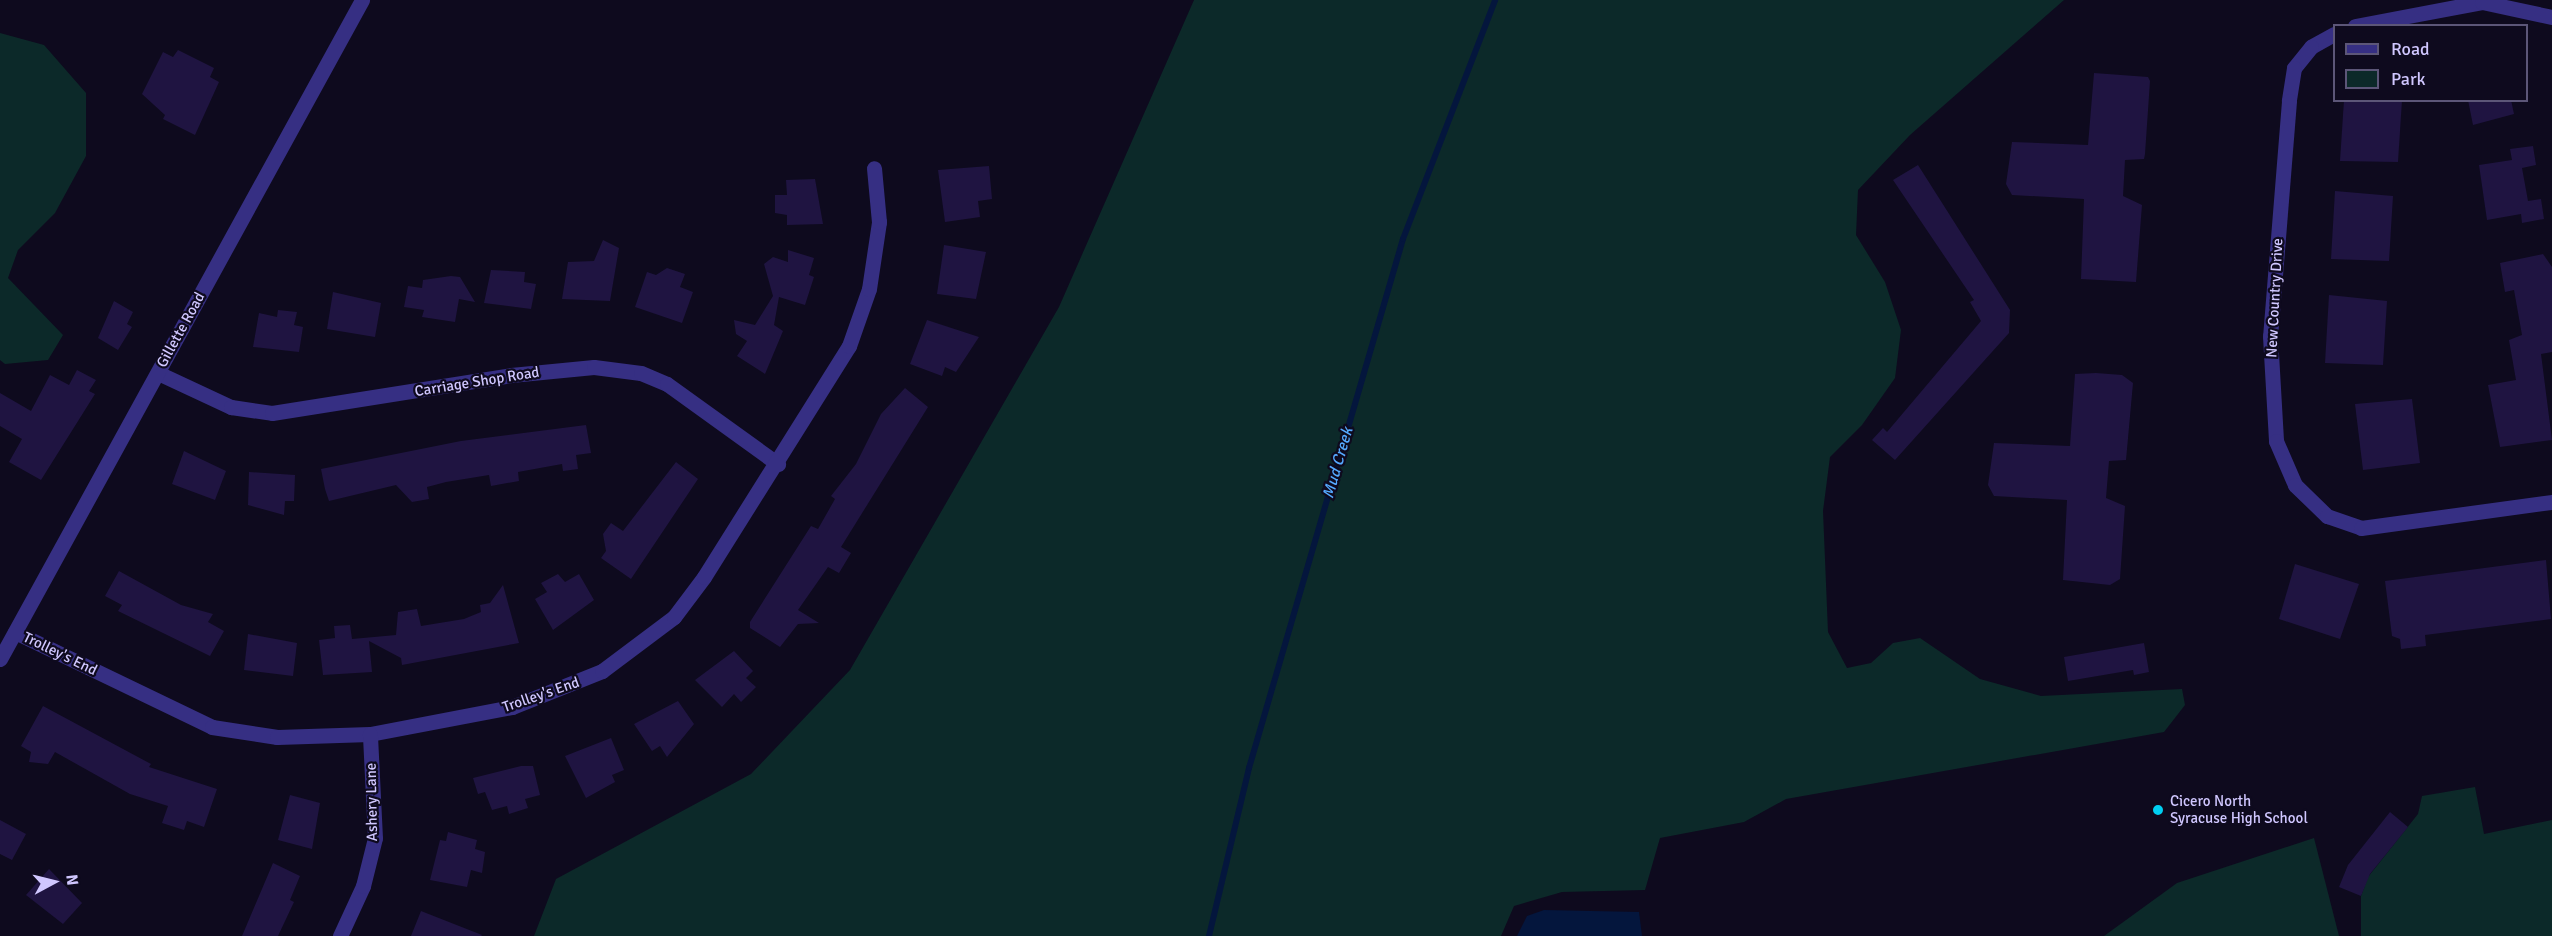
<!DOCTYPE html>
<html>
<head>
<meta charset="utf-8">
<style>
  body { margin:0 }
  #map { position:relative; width:2552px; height:936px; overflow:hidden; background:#0e0a1e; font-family:Signika,sans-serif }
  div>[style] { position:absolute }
  .green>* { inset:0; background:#0c2929 }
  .water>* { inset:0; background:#04163d }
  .stream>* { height:6px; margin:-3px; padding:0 3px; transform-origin:3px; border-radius:3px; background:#04163d }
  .building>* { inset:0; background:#1f1441 }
  .street>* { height:15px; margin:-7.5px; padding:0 7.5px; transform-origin:7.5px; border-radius:7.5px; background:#362f83 }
  .dots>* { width:16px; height:16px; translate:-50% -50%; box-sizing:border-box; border:3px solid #0e0a1e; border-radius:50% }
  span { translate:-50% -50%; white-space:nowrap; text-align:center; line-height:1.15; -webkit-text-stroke:4.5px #0e0a1e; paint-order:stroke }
  .street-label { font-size:15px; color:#d0c7ff }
  .poi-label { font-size:15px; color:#d0c7ff }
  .left { translate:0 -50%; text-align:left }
  .water-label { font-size:16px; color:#55a9ff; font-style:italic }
  .legend { position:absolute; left:2333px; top:24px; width:195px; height:78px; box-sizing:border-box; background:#0e0a1e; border:2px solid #5c5678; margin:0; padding:8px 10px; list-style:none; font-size:18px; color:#d0c7ff }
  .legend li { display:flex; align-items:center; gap:12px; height:30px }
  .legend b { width:30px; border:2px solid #5c5678 }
  .north { position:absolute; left:24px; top:852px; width:60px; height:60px; -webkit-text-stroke:4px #0e0a1e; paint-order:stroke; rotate:83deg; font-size:16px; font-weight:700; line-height:24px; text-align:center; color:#d0c7ff }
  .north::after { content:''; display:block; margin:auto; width:21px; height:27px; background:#d0c7ff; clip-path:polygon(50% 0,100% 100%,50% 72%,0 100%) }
</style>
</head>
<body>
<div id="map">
  <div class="green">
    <i style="clip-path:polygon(1194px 0,2064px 0,1910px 135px,1858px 190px,1856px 235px,1885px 282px,1901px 330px,1895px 378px,1862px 425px,1830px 457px,1823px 511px,1828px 632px,1847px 668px,1871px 663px,1893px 643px,1920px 638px,1980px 679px,2041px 696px,2182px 689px,2185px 705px,2164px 732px,1786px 799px,1744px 822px,1660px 838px,1645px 890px,1562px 892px,1514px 906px,1501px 936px,534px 936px,556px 879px,751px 774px,850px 670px,1059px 307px)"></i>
    <i style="clip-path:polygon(0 33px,44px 45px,86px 93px,86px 156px,55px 213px,18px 250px,8px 278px,63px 335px,48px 360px,5px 364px,0 360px)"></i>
    <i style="clip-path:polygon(2475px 787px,2484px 834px,2552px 820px,2552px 936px,2361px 936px,2361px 896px,2368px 877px,2418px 814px,2422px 796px)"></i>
    <i style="clip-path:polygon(2314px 838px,2339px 936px,2104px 936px,2177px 883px)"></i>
  </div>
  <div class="water">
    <i style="clip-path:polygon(1544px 910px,1639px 912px,1642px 936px,1517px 936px,1527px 916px)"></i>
  </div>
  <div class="stream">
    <i style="left:1209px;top:936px;width:173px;rotate:-76.6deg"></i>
    <i style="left:1249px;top:768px;width:551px;rotate:-73.77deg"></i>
    <i style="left:1403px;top:239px;width:256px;rotate:-68.9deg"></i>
  </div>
  <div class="building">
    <i style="clip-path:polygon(178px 50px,214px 68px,210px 77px,219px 82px,195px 135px,163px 119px,165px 115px,142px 94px,163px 52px,173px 57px)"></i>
    <i style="clip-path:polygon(2094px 73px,2148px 77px,2150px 81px,2145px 154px,2144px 159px,2125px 160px,2123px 196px,2142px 205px,2136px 282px,2081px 279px,2084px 199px,2012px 195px,2006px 184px,2012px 142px,2088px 145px)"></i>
    <i style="clip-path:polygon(2344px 100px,2402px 100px,2398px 162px,2340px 161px)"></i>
    <i style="clip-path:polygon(2468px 100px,2511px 100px,2514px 114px,2473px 125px)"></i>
    <i style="clip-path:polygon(2533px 146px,2536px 165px,2522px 168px,2528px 201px,2541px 199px,2544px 219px,2522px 223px,2521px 214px,2487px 220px,2479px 165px,2512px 160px,2510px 149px)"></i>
    <i style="clip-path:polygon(1918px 165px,2010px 310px,2009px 333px,1895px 460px,1872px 440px,1883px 428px,1887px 432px,1981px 321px,1970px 302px,1974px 300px,1893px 180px)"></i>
    <i style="clip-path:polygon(989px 166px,992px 199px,978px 201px,980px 217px,945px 222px,938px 170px)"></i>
    <i style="clip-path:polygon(815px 179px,823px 224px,787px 225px,787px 215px,775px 213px,775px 195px,787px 195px,786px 180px)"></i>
    <i style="clip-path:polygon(2335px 191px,2393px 196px,2389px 261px,2331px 259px)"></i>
    <i style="clip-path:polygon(603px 240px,619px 248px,610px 301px,562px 299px,568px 262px,594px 261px)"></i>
    <i style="clip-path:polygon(944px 245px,986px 252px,976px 299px,937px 294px)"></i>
    <i style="clip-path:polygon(788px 250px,814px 258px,809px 275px,814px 277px,805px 305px,779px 297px,774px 325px,783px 331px,765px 374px,737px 356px,747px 341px,736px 334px,734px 320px,755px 325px,773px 296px,764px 264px,773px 257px,788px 262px)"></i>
    <i style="clip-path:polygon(2543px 254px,2552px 267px,2552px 352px,2541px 354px,2552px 440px,2500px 447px,2488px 385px,2516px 380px,2509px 340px,2522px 335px,2514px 290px,2505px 292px,2500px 263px)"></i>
    <i style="clip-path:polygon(667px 268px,685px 274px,680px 287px,693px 292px,682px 323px,635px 307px,647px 272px,656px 275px)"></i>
    <i style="clip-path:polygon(491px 270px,525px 272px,524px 282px,536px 284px,531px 309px,484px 303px)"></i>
    <i style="clip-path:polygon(451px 276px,460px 277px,475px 302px,459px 299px,455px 322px,422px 317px,424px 310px,404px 307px,408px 286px,422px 288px,423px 280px)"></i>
    <i style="clip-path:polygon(333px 292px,381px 303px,375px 337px,327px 329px)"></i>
    <i style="clip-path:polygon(2329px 295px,2387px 301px,2383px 365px,2325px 363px)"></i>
    <i style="clip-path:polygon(114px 301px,133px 312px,127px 324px,132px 327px,118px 350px,98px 338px)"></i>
    <i style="clip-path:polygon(278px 310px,297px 312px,294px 325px,303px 327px,299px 352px,253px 347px,259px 313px,277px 317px)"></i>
    <i style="clip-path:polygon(927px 320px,979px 337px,956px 372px,945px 367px,942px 376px,910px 364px)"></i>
    <i style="clip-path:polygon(77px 370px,96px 380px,89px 391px,95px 394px,41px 480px,9px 462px,22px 439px,0 426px,0 393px,31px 411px,50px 375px,69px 385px)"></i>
    <i style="clip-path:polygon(2096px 373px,2122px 375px,2133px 383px,2126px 460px,2109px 461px,2106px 498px,2125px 506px,2120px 579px,2110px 585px,2063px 580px,2067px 500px,1994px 496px,1988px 485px,1994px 443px,2070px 446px,2075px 374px)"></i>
    <i style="clip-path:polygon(905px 388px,928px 407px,841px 547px,851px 553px,839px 573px,828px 567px,798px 610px,819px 623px,798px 624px,780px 647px,750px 628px,750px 622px,811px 526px,818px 529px,835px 499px,831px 496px,856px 464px,881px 414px)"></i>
    <i style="clip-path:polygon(2412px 399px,2420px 463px,2363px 470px,2355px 404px)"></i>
    <i style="clip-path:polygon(586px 425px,591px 453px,576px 455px,578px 469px,563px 471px,562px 464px,518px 472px,519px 481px,491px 486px,489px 475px,446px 482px,427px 487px,429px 499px,412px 502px,396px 485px,329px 501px,325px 489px,321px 469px,461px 441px)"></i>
    <i style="clip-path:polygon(184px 451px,226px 471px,215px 500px,172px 484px)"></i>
    <i style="clip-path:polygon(676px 462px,698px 479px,631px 579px,601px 558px,606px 551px,603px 534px,611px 523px,623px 531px)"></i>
    <i style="clip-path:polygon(249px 472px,295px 475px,294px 501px,285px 501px,284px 515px,248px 505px)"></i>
    <i style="clip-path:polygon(2546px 560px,2551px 619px,2425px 635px,2426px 646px,2401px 649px,2400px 639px,2392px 636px,2385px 581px)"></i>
    <i style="clip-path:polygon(2295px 564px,2359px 584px,2340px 639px,2279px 619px)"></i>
    <i style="clip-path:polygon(119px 571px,181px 605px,213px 614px,208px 622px,224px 631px,210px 656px,118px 611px,122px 605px,105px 596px)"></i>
    <i style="clip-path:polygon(558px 574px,565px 582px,579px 574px,594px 600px,553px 630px,535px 599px,547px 592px,541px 583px)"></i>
    <i style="clip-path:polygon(503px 585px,519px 643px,402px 665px,401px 658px,369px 641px,372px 672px,323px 675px,319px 640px,335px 638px,334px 626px,350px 625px,352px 639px,396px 635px,398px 612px,417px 609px,421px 626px,464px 619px,481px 612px,480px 605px,490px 603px)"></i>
    <i style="clip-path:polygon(248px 634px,297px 643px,293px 676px,244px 670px)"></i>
    <i style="clip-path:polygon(2144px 643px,2149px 672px,2134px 675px,2133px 670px,2068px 681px,2064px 657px)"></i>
    <i style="clip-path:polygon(734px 651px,753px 671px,746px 678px,756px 687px,741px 702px,734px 694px,722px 707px,695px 680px)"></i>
    <i style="clip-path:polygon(678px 701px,694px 724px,667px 757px,660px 746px,652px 751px,634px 724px)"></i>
    <i style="clip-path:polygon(43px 706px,151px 764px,149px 767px,217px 789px,204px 827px,187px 821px,184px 830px,162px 823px,168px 806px,130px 794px,55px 752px,48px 764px,29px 762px,31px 752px,21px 746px)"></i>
    <i style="clip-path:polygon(611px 738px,624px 770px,612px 775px,615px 782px,586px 798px,565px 756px)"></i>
    <i style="clip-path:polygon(521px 766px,533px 766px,540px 795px,525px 799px,528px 808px,509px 814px,507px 806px,492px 810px,485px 792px,478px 794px,473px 778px)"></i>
    <i style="clip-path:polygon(290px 795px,320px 803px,312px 849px,278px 840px)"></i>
    <i style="clip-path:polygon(2390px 812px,2408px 827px,2370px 874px,2361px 896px,2339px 887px,2348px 865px)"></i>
    <i style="clip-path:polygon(0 820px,26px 834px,12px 860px,0 854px)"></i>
    <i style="clip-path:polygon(448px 832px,477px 840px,475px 849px,485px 852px,482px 873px,471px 870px,467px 887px,430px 880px,440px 840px,446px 841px)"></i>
    <i style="clip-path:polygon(273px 863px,300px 876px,290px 900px,294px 902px,278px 936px,242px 936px)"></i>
    <i style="clip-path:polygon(49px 869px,82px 903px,63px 924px,26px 895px)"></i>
    <i style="clip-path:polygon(421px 911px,482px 935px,481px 936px,411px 936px)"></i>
  </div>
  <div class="street">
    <i style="left:2355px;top:26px;width:129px;rotate:-10.7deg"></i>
    <i style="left:2482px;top:2px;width:72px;rotate:12.1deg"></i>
    <i style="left:2334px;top:34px;width:26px;rotate:151deg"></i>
    <i style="left:2311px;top:47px;width:27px;rotate:129deg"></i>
    <i style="left:2294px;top:68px;width:33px;rotate:99deg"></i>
    <i style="left:2289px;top:101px;width:236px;rotate:94.6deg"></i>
    <i style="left:2270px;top:336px;width:105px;rotate:86.7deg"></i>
    <i style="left:2276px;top:441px;width:48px;rotate:66.6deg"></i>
    <i style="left:2295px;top:485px;width:45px;rotate:44.1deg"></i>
    <i style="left:2327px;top:516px;width:36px;rotate:19deg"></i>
    <i style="left:2361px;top:528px;width:193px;rotate:-7.8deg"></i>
    <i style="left:158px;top:373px;width:81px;rotate:25deg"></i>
    <i style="left:231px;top:407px;width:41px;rotate:8.3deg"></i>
    <i style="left:272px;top:413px;width:242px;rotate:-9deg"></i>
    <i style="left:511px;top:375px;width:83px;rotate:-5.5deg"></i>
    <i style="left:594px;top:367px;width:47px;rotate:7.3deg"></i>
    <i style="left:641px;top:373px;width:28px;rotate:23deg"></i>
    <i style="left:667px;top:384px;width:137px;rotate:35.8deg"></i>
    <i style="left:15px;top:632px;width:219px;rotate:25.7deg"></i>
    <i style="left:212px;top:727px;width:66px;rotate:8.7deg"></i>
    <i style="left:277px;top:737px;width:93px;rotate:-1.8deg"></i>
    <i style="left:370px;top:734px;width:145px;rotate:-10.8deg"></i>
    <i style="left:512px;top:707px;width:97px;rotate:-21.8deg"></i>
    <i style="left:602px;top:671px;width:90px;rotate:-36.9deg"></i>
    <i style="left:674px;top:617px;width:50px;rotate:-53.1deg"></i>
    <i style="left:704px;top:577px;width:273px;rotate:-57.9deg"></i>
    <i style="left:849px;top:346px;width:60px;rotate:-70.7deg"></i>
    <i style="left:869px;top:289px;width:68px;rotate:-81.5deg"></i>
    <i style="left:879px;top:222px;width:54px;rotate:-95.3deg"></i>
    <i style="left:0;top:659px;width:752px;rotate:-61.22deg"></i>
    <i style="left:340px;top:936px;width:55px;rotate:-65.3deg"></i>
    <i style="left:363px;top:886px;width:49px;rotate:-76deg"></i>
    <i style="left:375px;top:838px;width:104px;rotate:-92.8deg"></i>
  </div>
  <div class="dots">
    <i style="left:2158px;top:810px;background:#00cff2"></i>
  </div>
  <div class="street-label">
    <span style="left:2275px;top:298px;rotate:-87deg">New Country Drive</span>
    <span style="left:181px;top:330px;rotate:-61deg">Gillette Road</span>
    <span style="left:477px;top:382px;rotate:-9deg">Carriage Shop Road</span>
    <span style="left:60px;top:654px;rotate:26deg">Trolley's End</span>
    <span style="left:541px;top:695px;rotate:-19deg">Trolley's End</span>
    <span style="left:372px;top:802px;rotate:-91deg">Ashery Lane</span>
  </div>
  <div class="poi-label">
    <span class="left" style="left:2170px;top:810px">Cicero North<br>Syracuse High School</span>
  </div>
  <div class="water-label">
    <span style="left:1338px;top:463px;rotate:-74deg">Mud Creek</span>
  </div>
  <ul class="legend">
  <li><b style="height:8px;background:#362f83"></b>Road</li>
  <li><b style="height:16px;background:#0c2929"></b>Park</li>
  </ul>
  <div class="north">N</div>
</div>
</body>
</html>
